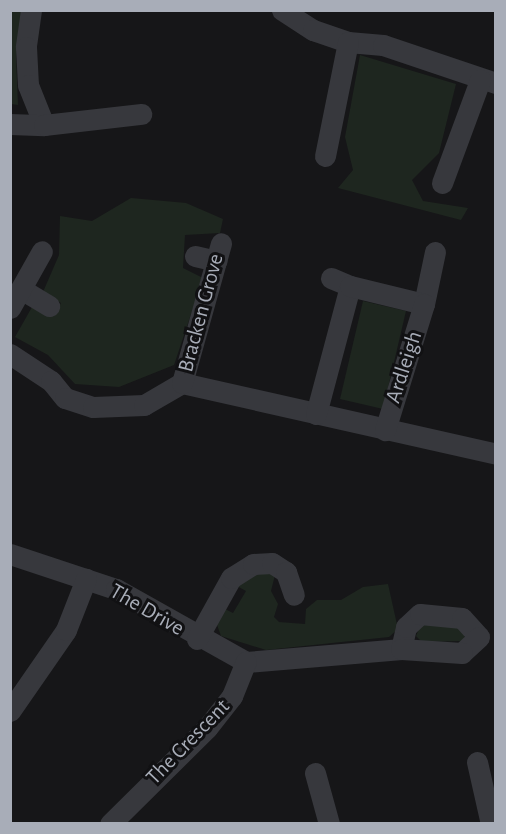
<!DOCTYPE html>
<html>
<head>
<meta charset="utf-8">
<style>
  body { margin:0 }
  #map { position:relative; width:506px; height:834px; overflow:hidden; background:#161618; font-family:"Alegreya Sans",sans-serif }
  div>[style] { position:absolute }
  .green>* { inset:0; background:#1e261f }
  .minor>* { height:21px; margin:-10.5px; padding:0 10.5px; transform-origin:10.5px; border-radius:10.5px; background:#37383d }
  span { translate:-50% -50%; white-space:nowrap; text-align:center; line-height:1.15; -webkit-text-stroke:6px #111113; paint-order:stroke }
  .street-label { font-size:22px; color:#a8adb8 }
  .frame { position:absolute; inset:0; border:12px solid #a8adb8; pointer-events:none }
</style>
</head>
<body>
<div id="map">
  <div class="green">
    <i style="clip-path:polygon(11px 11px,23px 11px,16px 57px,18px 105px,11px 104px)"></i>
    <i style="clip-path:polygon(360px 55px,456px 84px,439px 153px,412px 180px,423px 201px,468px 208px,461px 220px,338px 188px,353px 170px,345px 137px)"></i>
    <i style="clip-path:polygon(131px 198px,186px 203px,223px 219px,220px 233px,185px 235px,183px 268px,203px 278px,174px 365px,119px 387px,75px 384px,48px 355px,15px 337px,32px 307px,53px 316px,61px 303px,43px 292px,59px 255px,60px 216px,92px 221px)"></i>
    <i style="clip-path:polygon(363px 301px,406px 311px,383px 409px,340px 399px)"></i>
    <i style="clip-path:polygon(259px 569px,275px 575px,271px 591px,278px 604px,274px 617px,279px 622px,305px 624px,306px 609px,317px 600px,341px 600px,363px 587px,388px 584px,398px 629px,389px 637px,266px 650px,221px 636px,216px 622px,223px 608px,233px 613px,246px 591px,237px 586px)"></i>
    <i style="clip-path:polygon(432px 621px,465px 630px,464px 641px,422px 642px,416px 636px,421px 624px)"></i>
  </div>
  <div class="minor">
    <i style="left:31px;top:10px;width:37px;rotate:98deg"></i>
    <i style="left:26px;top:47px;width:38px;rotate:87deg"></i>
    <i style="left:28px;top:85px;width:43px;rotate:68.2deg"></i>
    <i style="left:282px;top:10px;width:37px;rotate:33deg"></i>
    <i style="left:313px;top:30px;width:37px;rotate:19deg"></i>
    <i style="left:348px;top:42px;width:35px;rotate:5deg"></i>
    <i style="left:383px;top:45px;width:119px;rotate:18.6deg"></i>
    <i style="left:10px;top:124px;width:34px;rotate:2deg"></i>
    <i style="left:44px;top:125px;width:98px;rotate:-6.5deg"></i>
    <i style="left:325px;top:156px;width:116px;rotate:-78.6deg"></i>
    <i style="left:442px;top:183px;width:110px;rotate:-69.7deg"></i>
    <i style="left:195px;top:256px;width:22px;rotate:13deg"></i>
    <i style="left:331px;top:278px;width:21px;rotate:23deg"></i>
    <i style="left:21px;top:289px;width:33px;rotate:31deg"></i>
    <i style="left:424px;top:304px;width:53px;rotate:-78.1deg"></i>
    <i style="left:10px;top:308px;width:65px;rotate:-60.7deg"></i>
    <i style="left:10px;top:354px;width:49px;rotate:33.4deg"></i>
    <i style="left:51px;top:381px;width:22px;rotate:51deg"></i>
    <i style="left:65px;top:398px;width:29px;rotate:18deg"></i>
    <i style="left:93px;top:407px;width:51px;rotate:-2.2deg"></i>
    <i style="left:144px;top:405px;width:44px;rotate:-30.1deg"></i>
    <i style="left:182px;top:383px;width:322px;rotate:12.7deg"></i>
    <i style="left:182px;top:383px;width:145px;rotate:-74.4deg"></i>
    <i style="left:316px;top:414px;width:132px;rotate:-75.1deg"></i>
    <i style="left:350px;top:286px;width:76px;rotate:13.7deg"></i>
    <i style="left:424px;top:304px;width:132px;rotate:107.2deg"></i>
    <i style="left:10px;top:554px;width:112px;rotate:18.3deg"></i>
    <i style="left:116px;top:589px;width:149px;rotate:29.3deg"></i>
    <i style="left:197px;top:639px;width:70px;rotate:-60.9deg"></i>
    <i style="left:231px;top:578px;width:26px;rotate:-32deg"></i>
    <i style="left:253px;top:564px;width:19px;rotate:-3deg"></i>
    <i style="left:272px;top:563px;width:17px;rotate:33deg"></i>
    <i style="left:286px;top:572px;width:24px;rotate:71deg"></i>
    <i style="left:246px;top:662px;width:156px;rotate:-4.8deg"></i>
    <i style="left:401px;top:649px;width:23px;rotate:-77deg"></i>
    <i style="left:406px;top:627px;width:19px;rotate:-43deg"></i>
    <i style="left:420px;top:614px;width:42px;rotate:5.4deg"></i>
    <i style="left:462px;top:618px;width:25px;rotate:48deg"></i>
    <i style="left:479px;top:637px;width:23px;rotate:137deg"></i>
    <i style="left:462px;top:653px;width:61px;rotate:-176.2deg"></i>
    <i style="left:10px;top:711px;width:98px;rotate:-55.3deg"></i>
    <i style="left:66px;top:630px;width:55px;rotate:-68.6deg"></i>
    <i style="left:477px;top:762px;width:64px;rotate:77.3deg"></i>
    <i style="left:315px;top:773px;width:53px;rotate:74.6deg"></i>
    <i style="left:110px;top:824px;width:136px;rotate:-44.7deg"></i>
    <i style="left:207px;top:728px;width:41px;rotate:-52deg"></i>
    <i style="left:232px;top:696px;width:37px;rotate:-68deg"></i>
  </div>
  <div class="street-label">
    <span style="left:201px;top:313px;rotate:-75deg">Bracken Grove</span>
    <span style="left:404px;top:367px;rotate:-72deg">Ardleigh</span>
    <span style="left:147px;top:610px;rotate:30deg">The Drive</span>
    <span style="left:188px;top:742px;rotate:-46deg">The Crescent</span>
  </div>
  <div class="frame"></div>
</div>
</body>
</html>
